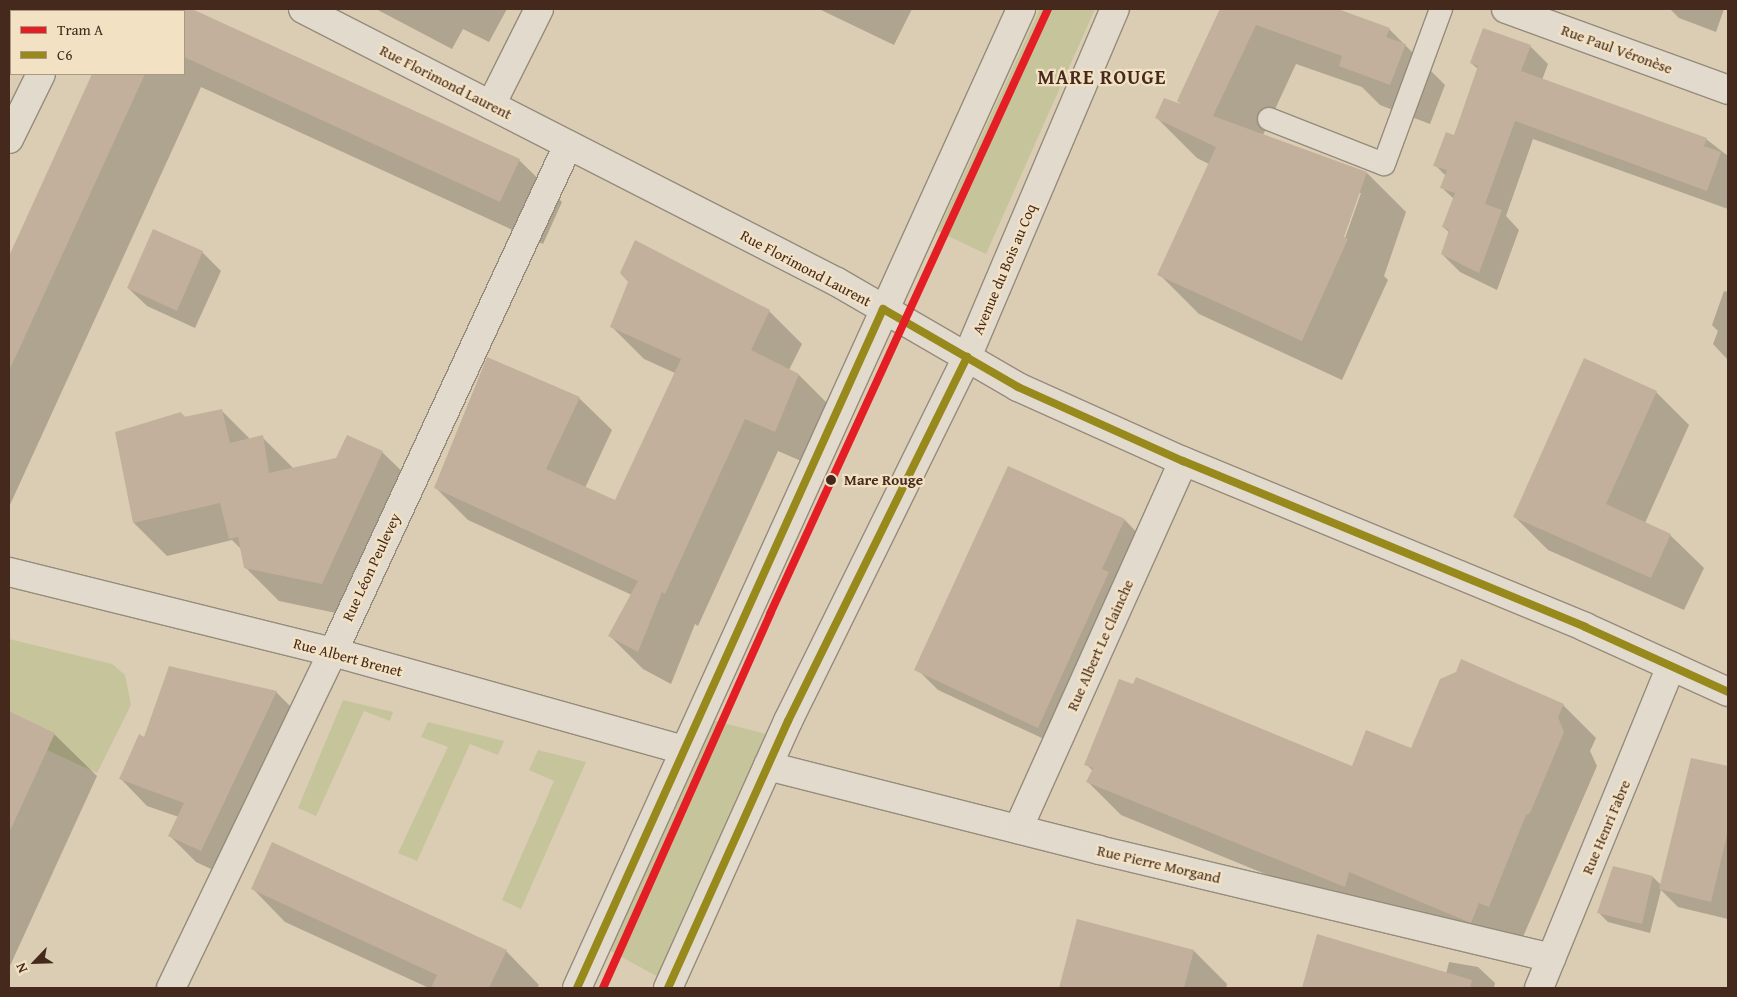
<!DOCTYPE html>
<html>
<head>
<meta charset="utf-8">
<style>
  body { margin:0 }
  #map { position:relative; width:1737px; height:997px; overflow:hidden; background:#dacdb3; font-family:"Gentium Book Plus",serif }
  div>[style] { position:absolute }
  .green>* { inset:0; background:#c6c49a }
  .shadow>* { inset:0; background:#0003 }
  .building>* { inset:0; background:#c3b09c }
  .roads { filter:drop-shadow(1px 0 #968b7b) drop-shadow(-1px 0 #968b7b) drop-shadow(0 1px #968b7b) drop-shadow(0 -1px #968b7b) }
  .lane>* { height:22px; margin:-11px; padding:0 11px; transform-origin:11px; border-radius:11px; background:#e2dbcd }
  .street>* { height:28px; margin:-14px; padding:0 14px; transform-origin:14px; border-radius:14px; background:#e2dbcd }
  .secondary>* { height:28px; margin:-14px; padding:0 14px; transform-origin:14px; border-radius:14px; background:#e2dbcd }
  .bus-1>* { height:8px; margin:-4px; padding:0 4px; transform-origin:4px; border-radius:4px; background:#97891c }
  .tram-1>* { height:8px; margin:-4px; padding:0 4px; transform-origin:4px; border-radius:4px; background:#e41e25 }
  .dots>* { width:14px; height:14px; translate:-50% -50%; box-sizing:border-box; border:2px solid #f2e2c3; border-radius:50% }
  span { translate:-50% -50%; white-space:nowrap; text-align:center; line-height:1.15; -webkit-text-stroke:4.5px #f2e2c3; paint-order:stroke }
  .street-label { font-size:15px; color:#45291d }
  .stop-label { font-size:15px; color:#45291d; font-weight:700 }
  .left { translate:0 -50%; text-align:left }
  .district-label { font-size:20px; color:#45291d; font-weight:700; letter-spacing:1px }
  .frame { position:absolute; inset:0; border:10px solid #45291d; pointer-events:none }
  .legend { position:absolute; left:10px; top:10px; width:175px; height:65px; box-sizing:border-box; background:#f2e2c3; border:1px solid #ad9881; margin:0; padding:6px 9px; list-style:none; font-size:15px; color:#45291d }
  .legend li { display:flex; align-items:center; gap:10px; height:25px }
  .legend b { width:25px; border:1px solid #ad9881 }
  .north { position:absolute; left:10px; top:937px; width:50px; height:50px; -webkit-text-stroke:4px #f2e2c3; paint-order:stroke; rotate:246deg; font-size:14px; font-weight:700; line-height:20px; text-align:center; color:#45291d }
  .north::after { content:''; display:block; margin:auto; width:18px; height:22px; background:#45291d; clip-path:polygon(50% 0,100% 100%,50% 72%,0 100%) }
</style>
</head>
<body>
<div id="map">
  <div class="green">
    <i style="clip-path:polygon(1040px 9px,1095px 9px,986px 254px,938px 231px)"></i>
    <i style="clip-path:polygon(9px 639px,112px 664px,125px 675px,131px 705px,97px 773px,47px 750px,55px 733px,9px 711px)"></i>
    <i style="clip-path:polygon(343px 700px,393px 712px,390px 721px,364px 711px,316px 816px,298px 808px)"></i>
    <i style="clip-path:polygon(712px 720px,770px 735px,660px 978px,609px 950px)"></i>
    <i style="clip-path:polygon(428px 722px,504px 741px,498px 755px,470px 744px,417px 861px,398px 853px,448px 747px,421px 737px)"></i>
    <i style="clip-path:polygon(538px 750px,586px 762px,521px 909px,502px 900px,554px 781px,529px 770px)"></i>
  </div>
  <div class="shadow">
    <i style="clip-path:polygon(123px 9px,189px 9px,519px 160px,562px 202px,543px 244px,201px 87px,9px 507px,9px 259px,93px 74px,184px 74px,184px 11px,122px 11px)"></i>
    <i style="clip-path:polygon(376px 9px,507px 9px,489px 42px,463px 29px,452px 49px)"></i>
    <i style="clip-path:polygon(819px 9px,912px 9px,894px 45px)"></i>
    <i style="clip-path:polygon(evenodd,1220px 9px,1334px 9px,1389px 29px,1445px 85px,1430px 124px,1380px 105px,1362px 87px,1296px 64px,1263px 135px,1367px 173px,1406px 212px,1384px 276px,1388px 280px,1342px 380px,1199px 314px,1159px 274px,1209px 164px,1197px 158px,1157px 118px,1185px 107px,1178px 100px,1220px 9px,1358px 193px,1361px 193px,1343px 244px,1340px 243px,1358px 193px)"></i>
    <i style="clip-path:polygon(1670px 9px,1724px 9px,1716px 32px,1679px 18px)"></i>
    <i style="clip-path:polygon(1530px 46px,1548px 64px,1542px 80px,1706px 139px,1728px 156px,1728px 209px,1533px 139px,1506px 216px,1519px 230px,1497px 290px,1460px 272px,1442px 254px,1450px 233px,1443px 227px,1454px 199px,1442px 188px,1446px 176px,1435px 165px,1455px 136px,1478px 69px,1471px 63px)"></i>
    <i style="clip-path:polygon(154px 230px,202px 252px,221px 271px,195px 328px,147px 306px,128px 288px)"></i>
    <i style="clip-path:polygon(1724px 291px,1728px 292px,1728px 360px,1713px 344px,1718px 331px,1712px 325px)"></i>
    <i style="clip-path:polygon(769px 311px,802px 344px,789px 370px,799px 375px,831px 407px,808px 464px,778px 451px,698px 626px,695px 624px,671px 684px,643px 669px,610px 636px,632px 595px,468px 520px,435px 487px,579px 398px,612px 430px,585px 488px,615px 502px,675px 373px,644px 359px,612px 327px)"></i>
    <i style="clip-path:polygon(1656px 392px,1689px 425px,1645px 523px,1670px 535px,1704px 568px,1684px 610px,1548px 550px,1514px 516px)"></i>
    <i style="clip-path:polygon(221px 410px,251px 440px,262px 437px,294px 469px,336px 459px,347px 437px,382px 452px,416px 485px,355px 617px,279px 601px,245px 567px,242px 550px,232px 540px,167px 556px,134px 523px,181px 413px,186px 418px)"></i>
    <i style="clip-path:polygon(1125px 520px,1142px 538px,1057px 745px,938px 690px,920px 672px)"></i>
    <i style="clip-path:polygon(276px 692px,303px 719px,228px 877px,196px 862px,170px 836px,179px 817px,147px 806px,121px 779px,145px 739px)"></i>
    <i style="clip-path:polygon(1563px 705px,1596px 738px,1590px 751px,1597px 766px,1522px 939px,1378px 920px,1121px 815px,1088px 782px,1093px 771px,1086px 764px,1352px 768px)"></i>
    <i style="clip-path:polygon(13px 714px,54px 734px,97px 776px,9px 968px,9px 723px)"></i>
    <i style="clip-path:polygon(1692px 759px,1728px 768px,1728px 919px,1678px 907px,1661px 890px,1650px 933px,1608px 922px,1599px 913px,1653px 877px,1661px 885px)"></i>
    <i style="clip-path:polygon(252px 888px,506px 951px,539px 985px,537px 988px,429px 988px,285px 922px)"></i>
    <i style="clip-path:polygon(1078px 921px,1194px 951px,1227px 984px,1226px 988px,1061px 988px)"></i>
    <i style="clip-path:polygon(1449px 962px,1478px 967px,1495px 983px,1494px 988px,1319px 988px,1307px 976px,1446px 974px)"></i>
  </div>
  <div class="building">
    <i style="clip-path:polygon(184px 9px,192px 9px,520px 159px,500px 202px,184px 57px)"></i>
    <i style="clip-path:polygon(1220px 9px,1338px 9px,1390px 28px,1386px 37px,1406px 44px,1390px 85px,1339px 66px,1342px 56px,1256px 25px,1213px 116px,1367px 172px,1344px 237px,1348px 239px,1302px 341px,1157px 275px,1216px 147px,1155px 118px,1164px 98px,1181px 104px,1177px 101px)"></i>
    <i style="clip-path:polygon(1483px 28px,1531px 45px,1521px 71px,1707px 138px,1704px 146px,1721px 152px,1707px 191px,1515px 121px,1485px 204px,1502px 210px,1479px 273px,1441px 254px,1449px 230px,1442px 227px,1455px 193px,1440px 188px,1447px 170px,1433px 166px,1446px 132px,1454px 135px,1478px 66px,1470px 63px)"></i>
    <i style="clip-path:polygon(92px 74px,145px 74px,9px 371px,9px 256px)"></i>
    <i style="clip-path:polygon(153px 229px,203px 251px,177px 311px,127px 288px)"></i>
    <i style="clip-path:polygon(635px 240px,770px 310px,751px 350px,799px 374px,775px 432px,745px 419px,665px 594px,662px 592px,638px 652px,608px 636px,638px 581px,434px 488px,487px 357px,580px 397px,546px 469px,615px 500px,681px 359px,610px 327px,628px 282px,620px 273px)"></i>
    <i style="clip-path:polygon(1584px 358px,1657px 391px,1606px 504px,1671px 534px,1651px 578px,1513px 517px)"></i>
    <i style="clip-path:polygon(222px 409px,230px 443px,263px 435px,269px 473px,336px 458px,347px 435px,383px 451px,322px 584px,244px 568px,238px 537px,229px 539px,220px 503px,133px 523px,115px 432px,181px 412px,184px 417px)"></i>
    <i style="clip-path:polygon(1008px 466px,1125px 519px,1102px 569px,1109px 572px,1038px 728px,914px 670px)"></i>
    <i style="clip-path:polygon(1461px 659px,1564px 704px,1558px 717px,1564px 732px,1530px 813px,1526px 815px,1489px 907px,1479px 903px,1471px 923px,1349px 872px,1345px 887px,1086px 782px,1093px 768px,1084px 765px,1119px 679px,1133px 684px,1136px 677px,1352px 766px,1366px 730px,1411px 748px,1440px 679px,1456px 672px)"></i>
    <i style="clip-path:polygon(169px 666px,277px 691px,201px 851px,168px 836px,184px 803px,119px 779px,139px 734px,144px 737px)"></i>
    <i style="clip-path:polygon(9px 711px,55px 733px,9px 833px)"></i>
    <i style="clip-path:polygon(1691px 758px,1728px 766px,1728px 831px,1711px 902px,1659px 889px)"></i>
    <i style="clip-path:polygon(272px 842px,507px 950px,489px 988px,431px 988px,437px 975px,251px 889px)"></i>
    <i style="clip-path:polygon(1613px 866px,1653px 876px,1642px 924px,1597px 913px)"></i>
    <i style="clip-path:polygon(1077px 919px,1194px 950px,1184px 988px,1059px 988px)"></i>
    <i style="clip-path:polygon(1317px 934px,1472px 980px,1470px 988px,1302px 988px)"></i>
  </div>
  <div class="roads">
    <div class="lane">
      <i style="left:1269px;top:119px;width:123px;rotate:21.4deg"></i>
      <i style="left:1384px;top:164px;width:165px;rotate:-69.8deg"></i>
    </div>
    <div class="street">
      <i style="left:303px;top:9px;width:600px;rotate:27.08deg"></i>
      <i style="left:837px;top:282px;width:209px;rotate:30.1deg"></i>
      <i style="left:1018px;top:387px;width:181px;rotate:24.2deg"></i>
      <i style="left:1183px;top:461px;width:435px;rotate:22.4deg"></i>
      <i style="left:1585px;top:627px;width:157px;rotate:24.4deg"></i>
      <i style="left:1506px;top:9px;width:236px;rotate:20deg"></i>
      <i style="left:71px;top:11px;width:2px;rotate:-63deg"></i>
      <i style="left:9px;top:27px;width:9px;rotate:-77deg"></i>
      <i style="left:491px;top:105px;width:107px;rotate:-63.4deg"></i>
      <i style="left:9px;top:139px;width:72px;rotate:-63.8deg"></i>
      <i style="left:9px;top:572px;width:334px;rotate:13.9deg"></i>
      <i style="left:333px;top:652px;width:365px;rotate:15.6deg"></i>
      <i style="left:768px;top:766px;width:341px;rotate:14.2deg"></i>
      <i style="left:1099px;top:850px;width:465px;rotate:13.4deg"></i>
      <i style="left:1018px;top:829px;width:403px;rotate:-65.8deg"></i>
      <i style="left:171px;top:988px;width:373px;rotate:-64.3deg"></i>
      <i style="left:333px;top:652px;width:559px;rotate:-65.13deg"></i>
      <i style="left:1539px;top:988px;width:348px;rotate:-67.7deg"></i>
    </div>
    <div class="secondary">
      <i style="left:577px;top:988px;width:1075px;rotate:-65.6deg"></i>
      <i style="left:668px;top:988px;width:293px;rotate:-65.8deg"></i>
      <i style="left:788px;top:721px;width:406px;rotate:-63.8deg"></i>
      <i style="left:967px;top:357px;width:378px;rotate:-67deg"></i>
    </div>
  </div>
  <div class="bus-1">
    <i style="left:577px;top:988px;width:745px;rotate:-65.74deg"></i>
    <i style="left:883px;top:309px;width:156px;rotate:30deg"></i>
    <i style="left:1018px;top:387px;width:181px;rotate:24.2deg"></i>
    <i style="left:1183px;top:461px;width:435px;rotate:22.4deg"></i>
    <i style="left:1585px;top:627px;width:157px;rotate:24.4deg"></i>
    <i style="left:668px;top:988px;width:293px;rotate:-65.8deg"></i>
    <i style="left:788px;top:721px;width:406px;rotate:-63.8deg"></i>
  </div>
  <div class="tram-1">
    <i style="left:603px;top:988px;width:410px;rotate:-65.9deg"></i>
    <i style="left:770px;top:614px;width:666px;rotate:-65.32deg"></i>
  </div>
  <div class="dots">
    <i style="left:831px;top:480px;background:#45291d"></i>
  </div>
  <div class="street-label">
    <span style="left:1617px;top:49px;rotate:20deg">Rue Paul Véronèse</span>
    <span style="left:446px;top:82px;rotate:27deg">Rue Florimond Laurent</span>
    <span style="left:806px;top:268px;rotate:28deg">Rue Florimond Laurent</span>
    <span style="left:1004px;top:269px;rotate:-67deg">Avenue du Bois au Coq</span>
    <span style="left:371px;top:567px;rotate:-65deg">Rue Léon Peulevey</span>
    <span style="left:1100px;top:645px;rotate:-66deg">Rue Albert Le Clainche</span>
    <span style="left:348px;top:657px;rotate:15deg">Rue Albert Brenet</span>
    <span style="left:1606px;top:827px;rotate:-67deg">Rue Henri Fabre</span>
    <span style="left:1159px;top:864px;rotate:13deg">Rue Pierre Morgand</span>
  </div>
  <div class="stop-label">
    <span class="left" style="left:844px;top:480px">Mare Rouge</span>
  </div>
  <div class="district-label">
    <span style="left:1102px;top:76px">MARE ROUGE</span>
  </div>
  <div class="frame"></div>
  <ul class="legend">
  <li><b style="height:6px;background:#e41e25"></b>Tram A</li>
  <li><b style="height:6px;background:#97891c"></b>C6</li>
  </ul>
  <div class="north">N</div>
</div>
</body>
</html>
